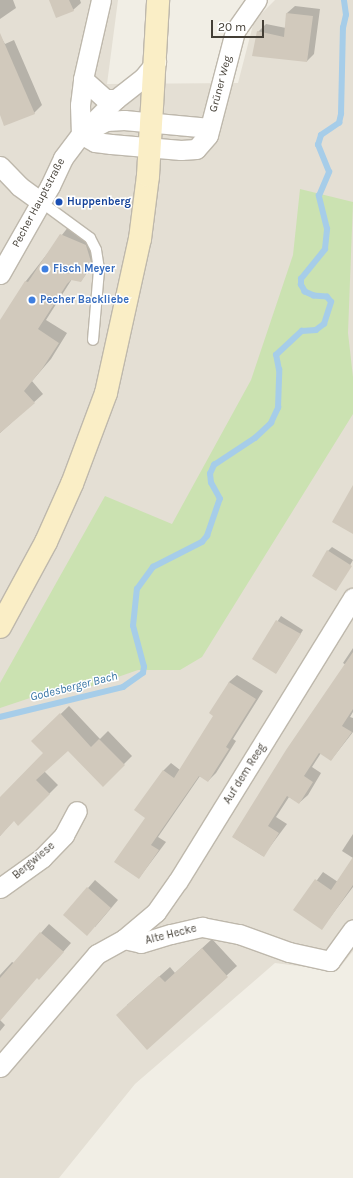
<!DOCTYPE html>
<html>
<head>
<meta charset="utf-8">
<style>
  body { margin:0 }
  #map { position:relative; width:353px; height:1178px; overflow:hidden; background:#f1eee5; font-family:Karla,sans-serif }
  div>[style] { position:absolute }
  .residential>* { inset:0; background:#e4dfd4 }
  .green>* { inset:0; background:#cbe2b1 }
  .shadow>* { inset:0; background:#0003 }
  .stream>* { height:5.5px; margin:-2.75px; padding:0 2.75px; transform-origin:2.75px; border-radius:2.75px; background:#a6cde9 }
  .building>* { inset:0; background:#d1c9bc }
  .roads { filter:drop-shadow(1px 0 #beb8ac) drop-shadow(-1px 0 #beb8ac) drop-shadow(0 1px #beb8ac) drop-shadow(0 -1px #beb8ac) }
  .lane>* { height:10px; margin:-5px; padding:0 5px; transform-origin:5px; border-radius:5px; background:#fff }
  .street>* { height:19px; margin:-9.5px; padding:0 9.5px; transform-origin:9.5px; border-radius:9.5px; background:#fff }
  .secondary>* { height:22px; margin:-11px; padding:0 11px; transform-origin:11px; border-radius:11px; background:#faeec6 }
  .dots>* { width:11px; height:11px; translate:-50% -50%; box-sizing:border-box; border:2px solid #fff; border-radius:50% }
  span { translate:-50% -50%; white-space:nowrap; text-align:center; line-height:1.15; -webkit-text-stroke:3px #fff; paint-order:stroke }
  .street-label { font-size:11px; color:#433e35 }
  .transit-label { font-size:11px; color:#164399; font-weight:700 }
  .left { translate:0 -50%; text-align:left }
  .shop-label { font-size:11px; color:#366cbe; font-weight:700 }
  .water-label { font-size:12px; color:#3875a5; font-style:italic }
  .scale { position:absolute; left:211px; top:20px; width:53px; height:18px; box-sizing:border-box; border:2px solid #433e35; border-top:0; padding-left:5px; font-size:12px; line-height:14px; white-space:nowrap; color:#433e35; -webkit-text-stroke:3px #fff; paint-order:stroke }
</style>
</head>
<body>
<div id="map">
  <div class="residential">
    <i style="clip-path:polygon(0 0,118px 0,107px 84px,238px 83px,254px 21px,275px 0,353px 0,353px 951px,337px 971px,275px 963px,135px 1084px,59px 1178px,0 1178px)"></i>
  </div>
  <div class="green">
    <i style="clip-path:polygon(300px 189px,353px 202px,348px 333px,353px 377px,353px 414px,202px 657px,180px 670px,138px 670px,92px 686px,36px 696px,0 708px,0 683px,105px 496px,172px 524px,251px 380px,293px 255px)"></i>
  </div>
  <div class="shadow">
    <i style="clip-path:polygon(0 0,13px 0,16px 8px,0 19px)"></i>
    <i style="clip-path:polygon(50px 0,80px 0,81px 3px,73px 10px)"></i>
    <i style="clip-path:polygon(295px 6px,320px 9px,314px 54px,307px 61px,258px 32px,266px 24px,286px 28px,287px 13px)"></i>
    <i style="clip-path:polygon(0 36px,5px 44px,14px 40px,42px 105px,34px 113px,0 112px)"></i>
    <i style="clip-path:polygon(69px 226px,84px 230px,95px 236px,100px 255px,81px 281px,72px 279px,46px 320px,67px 333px,51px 359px,32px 381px,43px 394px,0 433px,0 322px,26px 281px)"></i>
    <i style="clip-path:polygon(332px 547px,353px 560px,336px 590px,328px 551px)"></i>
    <i style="clip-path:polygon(281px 616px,303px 630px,276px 673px,253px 659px)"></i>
    <i style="clip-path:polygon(353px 648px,353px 712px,350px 717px,353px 718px,353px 732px,331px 760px,321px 753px,312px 767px,321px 773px,308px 795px,299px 803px,289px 797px,276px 817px,287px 824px,263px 856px,233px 837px,346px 665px,343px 663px)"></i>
    <i style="clip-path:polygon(237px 675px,263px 691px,233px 739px,236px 741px,216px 773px,208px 781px,200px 776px,158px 837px,166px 842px,139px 878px,147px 818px,163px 771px,171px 763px,180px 770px,215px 715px,229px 682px)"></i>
    <i style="clip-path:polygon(69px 706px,100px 739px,108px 731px,132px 756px,103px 785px,68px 749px,44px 771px,58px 785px,18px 825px,14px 820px,0 836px,0 798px,45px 753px,41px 733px)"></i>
    <i style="clip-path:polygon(353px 834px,353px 858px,342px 851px)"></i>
    <i style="clip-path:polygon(353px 859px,353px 887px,322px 928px,295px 910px,323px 872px,338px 882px)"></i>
    <i style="clip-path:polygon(95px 880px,118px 900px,95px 927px,88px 888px)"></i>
    <i style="clip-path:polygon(49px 924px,71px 943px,39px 979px,37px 977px,0 1020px,5px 1025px,0 1031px,0 975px,12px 962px,14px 963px)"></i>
    <i style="clip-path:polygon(212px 939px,237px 966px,147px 1048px,127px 1005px,170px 967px,175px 973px)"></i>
  </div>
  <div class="stream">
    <i style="left:0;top:717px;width:127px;rotate:-13.7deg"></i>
    <i style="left:123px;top:687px;width:24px;rotate:-35deg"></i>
    <i style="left:143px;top:673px;width:6px;rotate:-81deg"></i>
    <i style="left:144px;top:667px;width:42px;rotate:-105deg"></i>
    <i style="left:133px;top:626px;width:37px;rotate:-84deg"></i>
    <i style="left:137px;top:589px;width:27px;rotate:-54deg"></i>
    <i style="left:153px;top:567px;width:55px;rotate:-27deg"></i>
    <i style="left:202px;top:542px;width:8px;rotate:-50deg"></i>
    <i style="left:207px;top:536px;width:39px;rotate:-71deg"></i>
    <i style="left:220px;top:499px;width:18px;rotate:-119deg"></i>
    <i style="left:211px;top:483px;width:9px;rotate:-96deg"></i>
    <i style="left:210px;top:474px;width:10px;rotate:-66deg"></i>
    <i style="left:214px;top:465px;width:49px;rotate:-33.4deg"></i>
    <i style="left:255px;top:438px;width:22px;rotate:-43deg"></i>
    <i style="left:271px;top:423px;width:17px;rotate:-65deg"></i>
    <i style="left:278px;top:408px;width:38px;rotate:-88deg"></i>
    <i style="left:279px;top:370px;width:15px;rotate:-101deg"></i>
    <i style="left:276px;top:355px;width:35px;rotate:-43deg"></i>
    <i style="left:302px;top:331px;width:14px;rotate:-4deg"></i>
    <i style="left:316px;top:330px;width:10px;rotate:-37deg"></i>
    <i style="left:324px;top:324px;width:23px;rotate:-72deg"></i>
    <i style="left:331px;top:302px;width:6px;rotate:-129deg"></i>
    <i style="left:327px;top:297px;width:13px;rotate:-176deg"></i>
    <i style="left:314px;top:296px;width:10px;rotate:-156deg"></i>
    <i style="left:305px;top:292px;width:8px;rotate:-120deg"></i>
    <i style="left:301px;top:285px;width:6px;rotate:-90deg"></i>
    <i style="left:301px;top:279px;width:38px;rotate:-51deg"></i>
    <i style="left:325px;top:249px;width:20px;rotate:-84deg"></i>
    <i style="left:327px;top:229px;width:34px;rotate:-104deg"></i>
    <i style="left:319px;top:196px;width:26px;rotate:-67deg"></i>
    <i style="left:329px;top:172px;width:29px;rotate:-112deg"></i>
    <i style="left:318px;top:145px;width:10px;rotate:-73deg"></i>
    <i style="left:321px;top:135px;width:22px;rotate:-34deg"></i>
    <i style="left:339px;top:123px;width:9px;rotate:-77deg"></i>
    <i style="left:341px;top:114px;width:86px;rotate:-88.7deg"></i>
    <i style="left:343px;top:28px;width:13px;rotate:-77deg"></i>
    <i style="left:346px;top:15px;width:15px;rotate:-98deg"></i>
  </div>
  <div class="building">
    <i style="clip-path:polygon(49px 0,69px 0,74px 11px,56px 18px)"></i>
    <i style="clip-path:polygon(286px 13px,313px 16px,307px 62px,252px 56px,257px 31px,284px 37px)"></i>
    <i style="clip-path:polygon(0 33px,35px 114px,4px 126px,0 115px)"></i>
    <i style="clip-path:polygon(60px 234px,86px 245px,92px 265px,81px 282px,71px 280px,67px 284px,38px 329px,59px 343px,42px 369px,24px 391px,35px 403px,0 433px,0 320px,25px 281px,28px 282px)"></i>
    <i style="clip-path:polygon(353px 485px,353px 534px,332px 522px)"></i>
    <i style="clip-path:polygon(327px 550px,352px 566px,336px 591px,312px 576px)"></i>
    <i style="clip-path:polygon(276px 620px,301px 634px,276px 674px,252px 659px)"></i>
    <i style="clip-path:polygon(353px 652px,353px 709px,342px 726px,352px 732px,331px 761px,319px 753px,304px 776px,313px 782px,299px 804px,287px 796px,268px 826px,279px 833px,264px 857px,232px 837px,286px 750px)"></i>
    <i style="clip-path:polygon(229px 682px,256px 699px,226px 747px,229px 749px,208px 782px,199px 776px,151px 845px,159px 850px,139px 879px,114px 862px,145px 818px,134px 810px,163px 770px,174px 778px,213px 716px,209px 713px)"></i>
    <i style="clip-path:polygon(60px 713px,91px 747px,99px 739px,125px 765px,103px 787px,68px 751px,36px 780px,50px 794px,18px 826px,14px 821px,0 836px,0 797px,43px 753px,31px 741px)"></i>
    <i style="clip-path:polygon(353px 857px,353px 885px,322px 930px,293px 910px,315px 879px,331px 890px)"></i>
    <i style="clip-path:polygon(87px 887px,111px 908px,87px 936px,63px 915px)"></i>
    <i style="clip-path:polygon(40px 932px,64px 952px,39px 980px,37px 978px,0 1021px,0 978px)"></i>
    <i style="clip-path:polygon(202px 948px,228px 977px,147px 1050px,116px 1015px,159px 976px,165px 982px)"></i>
  </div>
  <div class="roads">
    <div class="lane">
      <i style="left:41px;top:202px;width:61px;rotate:36.3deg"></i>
      <i style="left:90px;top:238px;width:13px;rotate:63deg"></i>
      <i style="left:96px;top:250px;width:20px;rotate:81deg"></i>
      <i style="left:99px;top:270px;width:70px;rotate:94.9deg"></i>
    </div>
    <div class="street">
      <i style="left:83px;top:79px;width:30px;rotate:42deg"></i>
      <i style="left:105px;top:99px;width:11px"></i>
      <i style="left:116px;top:99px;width:34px;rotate:-38deg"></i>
      <i style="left:143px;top:78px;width:21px;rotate:-51deg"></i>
      <i style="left:89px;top:130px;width:19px;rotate:-28deg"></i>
      <i style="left:106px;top:121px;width:18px;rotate:-3deg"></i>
      <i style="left:124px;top:120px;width:86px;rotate:5.3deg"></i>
      <i style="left:81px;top:134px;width:16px;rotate:30deg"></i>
      <i style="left:95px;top:142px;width:16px;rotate:7deg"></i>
      <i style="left:111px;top:144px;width:70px;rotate:4.9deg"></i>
      <i style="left:181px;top:150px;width:15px;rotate:-4deg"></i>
      <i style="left:196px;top:149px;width:18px;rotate:-49deg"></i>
      <i style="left:208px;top:135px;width:107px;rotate:-75.4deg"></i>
      <i style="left:235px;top:31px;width:38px;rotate:-55deg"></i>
      <i style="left:81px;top:134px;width:29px;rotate:-92deg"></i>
      <i style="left:80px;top:105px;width:26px;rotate:-83deg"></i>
      <i style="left:83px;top:79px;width:81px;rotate:-77.2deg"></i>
      <i style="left:0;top:166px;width:28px;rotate:46deg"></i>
      <i style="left:19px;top:186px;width:27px;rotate:36deg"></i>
      <i style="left:0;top:274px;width:101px;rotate:-60.4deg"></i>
      <i style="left:50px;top:186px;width:31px;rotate:-65deg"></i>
      <i style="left:63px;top:158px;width:30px;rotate:-53deg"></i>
      <i style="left:81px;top:134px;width:49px;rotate:-45deg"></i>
      <i style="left:0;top:888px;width:52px;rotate:-35.5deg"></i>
      <i style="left:42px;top:858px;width:32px;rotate:-46deg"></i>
      <i style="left:64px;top:835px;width:27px;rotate:-62deg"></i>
      <i style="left:124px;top:939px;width:17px;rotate:13deg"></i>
      <i style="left:141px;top:943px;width:31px;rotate:-17deg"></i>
      <i style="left:171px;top:934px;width:32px;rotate:-13deg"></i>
      <i style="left:202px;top:927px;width:38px;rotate:11deg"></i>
      <i style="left:239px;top:934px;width:53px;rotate:19.8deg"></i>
      <i style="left:289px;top:952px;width:42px;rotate:12.4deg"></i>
      <i style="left:330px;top:961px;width:39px;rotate:-54deg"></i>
      <i style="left:0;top:1067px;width:149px;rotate:-49.4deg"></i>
      <i style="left:97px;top:954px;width:31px;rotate:-29deg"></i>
      <i style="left:124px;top:939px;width:42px;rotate:-40.2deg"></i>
      <i style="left:156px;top:912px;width:38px;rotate:-55deg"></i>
      <i style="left:178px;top:881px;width:333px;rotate:-58.3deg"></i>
    </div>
    <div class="secondary">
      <i style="left:0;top:627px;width:97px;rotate:-61.6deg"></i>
      <i style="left:46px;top:542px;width:64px;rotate:-65.9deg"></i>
      <i style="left:72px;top:484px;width:97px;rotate:-69.5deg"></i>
      <i style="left:106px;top:393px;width:158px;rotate:-77.6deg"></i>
      <i style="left:140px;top:239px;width:64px;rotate:-82.8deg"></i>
      <i style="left:148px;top:176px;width:176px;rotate:-86.7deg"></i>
    </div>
  </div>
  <div class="dots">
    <i style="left:59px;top:202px;background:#1a4fb4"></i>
    <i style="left:45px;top:269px;background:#3f7fe0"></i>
    <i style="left:32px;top:300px;background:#3f7fe0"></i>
  </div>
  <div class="street-label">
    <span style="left:221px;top:84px;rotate:-75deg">Grüner Weg</span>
    <span style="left:39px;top:203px;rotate:-62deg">Pecher Hauptstraße</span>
    <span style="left:245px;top:774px;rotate:-58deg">Auf dem Reeg</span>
    <span style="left:34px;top:861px;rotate:-40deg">Bergwiese</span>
    <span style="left:171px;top:935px;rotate:-14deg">Alte Hecke</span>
  </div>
  <div class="transit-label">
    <span class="left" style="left:67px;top:202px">Huppenberg</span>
  </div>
  <div class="shop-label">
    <span class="left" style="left:53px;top:269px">Fisch Meyer</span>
    <span class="left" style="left:40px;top:300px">Pecher Backliebe</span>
  </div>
  <div class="water-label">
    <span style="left:74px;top:687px;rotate:-14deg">Godesberger Bach</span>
  </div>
  <div class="scale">20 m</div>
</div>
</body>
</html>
